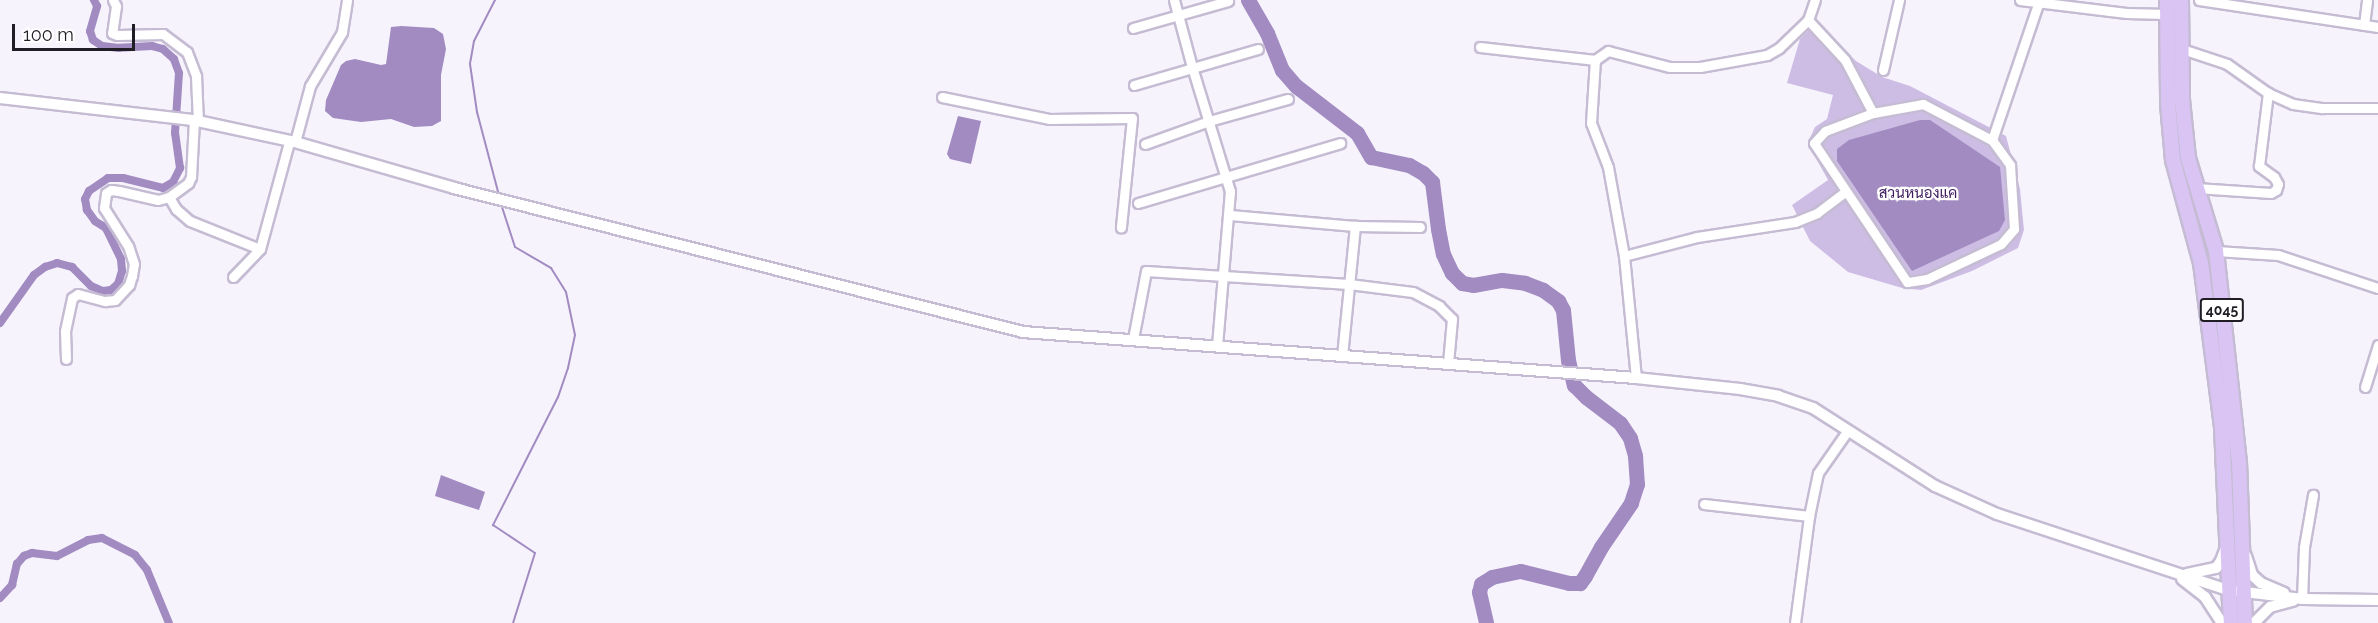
<!DOCTYPE html>
<html>
<head>
<meta charset="utf-8">
<style>
  body { margin:0 }
  #map { position:relative; width:2378px; height:623px; overflow:hidden; background:#f7f3fd; font-family:Raleway,Sarabun,sans-serif }
  div>[style] { position:absolute }
  .green>* { inset:0; background:#cdbde4 }
  .water>* { inset:0; background:#a18bc1 }
  .stream>* { height:2px; margin:-1px; padding:0 1px; transform-origin:1px; border-radius:1px; background:#a18bc1 }
  .canal>* { height:8px; margin:-4px; padding:0 4px; transform-origin:4px; border-radius:4px; background:#a18bc1 }
  .river>* { height:15px; margin:-7.5px; padding:0 7.5px; transform-origin:7.5px; border-radius:7.5px; background:#a18bc1 }
  .roads { filter:drop-shadow(2px 0 #c5bcd3) drop-shadow(-2px 0 #c5bcd3) drop-shadow(0 2px #c5bcd3) drop-shadow(0 -2px #c5bcd3) }
  .minor>* { height:9px; margin:-4.5px; padding:0 4.5px; transform-origin:4.5px; border-radius:4.5px; background:#fff }
  .tertiary>* { height:10px; margin:-5px; padding:0 5px; transform-origin:5px; border-radius:5px; background:#fff }
  .primary>* { height:14px; margin:-7px; padding:0 7px; transform-origin:7px; border-radius:7px; background:#d9c4f4 }
  span { translate:-50% -50%; white-space:nowrap; text-align:center; line-height:1.15; -webkit-text-stroke:4.5px #fff; paint-order:stroke }
  .shield-label span { padding:2px 4px; background:#fff; border:2px solid; border-radius:4px; -webkit-text-stroke-width:0 }
  .shield-label { font-size:14px; color:#201d25; font-weight:700 }
  .park-label { font-size:15px; color:#3d1c5d }
  .scale { position:absolute; left:12px; top:24px; width:123px; height:27px; box-sizing:border-box; border:3px solid #201d25; border-top:0; padding-left:8px; font-size:18px; line-height:21px; white-space:nowrap; color:#201d25; -webkit-text-stroke:4px #fff; paint-order:stroke }
</style>
</head>
<body>
<div id="map">
  <div class="green">
    <i style="clip-path:polygon(1816px 23px,1856px 61px,1882px 77px,1910px 86px,2006px 136px,2020px 189px,2024px 230px,2018px 248px,1972px 271px,1921px 290px,1902px 288px,1848px 272px,1810px 241px,1792px 205px,1828px 180px,1817px 160px,1810px 138px,1815px 127px,1827px 119px,1833px 95px,1787px 83px,1800px 39px)"></i>
  </div>
  <div class="water">
    <i style="clip-path:polygon(401px 26px,434px 28px,443px 34px,446px 49px,441px 75px,441px 121px,432px 126px,414px 127px,391px 119px,361px 122px,333px 118px,325px 111px,326px 100px,341px 65px,346px 61px,355px 59px,381px 65px,386px 64px,391px 27px)"></i>
    <i style="clip-path:polygon(958px 116px,981px 121px,971px 164px,950px 159px,947px 154px)"></i>
    <i style="clip-path:polygon(1920px 120px,1930px 120px,2000px 167px,2005px 220px,1999px 231px,1912px 271px,1837px 161px,1837px 149px,1849px 140px)"></i>
    <i style="clip-path:polygon(441px 475px,485px 492px,479px 510px,435px 496px)"></i>
  </div>
  <div class="stream">
    <i style="left:495px;top:0;width:46px;rotate:117.1deg"></i>
    <i style="left:474px;top:41px;width:23px;rotate:100deg"></i>
    <i style="left:470px;top:64px;width:49px;rotate:81.7deg"></i>
    <i style="left:477px;top:112px;width:86px;rotate:75.2deg"></i>
    <i style="left:501px;top:204px;width:45px;rotate:72deg"></i>
    <i style="left:515px;top:247px;width:42px;rotate:30.3deg"></i>
    <i style="left:551px;top:268px;width:28px;rotate:58deg"></i>
    <i style="left:566px;top:292px;width:44px;rotate:78.2deg"></i>
    <i style="left:575px;top:335px;width:34px;rotate:102deg"></i>
    <i style="left:568px;top:368px;width:31px;rotate:109deg"></i>
    <i style="left:558px;top:397px;width:144px;rotate:116.9deg"></i>
    <i style="left:493px;top:525px;width:50px;rotate:33.7deg"></i>
    <i style="left:535px;top:553px;width:73px;rotate:107.4deg"></i>
  </div>
  <div class="canal">
    <i style="left:0;top:323px;width:59px;rotate:-54.7deg"></i>
    <i style="left:34px;top:275px;width:14px;rotate:-36deg"></i>
    <i style="left:45px;top:267px;width:13px;rotate:-18deg"></i>
    <i style="left:57px;top:263px;width:16px;rotate:15deg"></i>
    <i style="left:72px;top:267px;width:27px;rotate:45deg"></i>
    <i style="left:91px;top:286px;width:13px;rotate:23deg"></i>
    <i style="left:103px;top:291px;width:8px;rotate:-7deg"></i>
    <i style="left:111px;top:290px;width:9px;rotate:-41deg"></i>
    <i style="left:118px;top:284px;width:14px;rotate:-73deg"></i>
    <i style="left:122px;top:271px;width:12px;rotate:-95deg"></i>
    <i style="left:121px;top:259px;width:34px;rotate:-116deg"></i>
    <i style="left:106px;top:228px;width:13px;rotate:-148deg"></i>
    <i style="left:95px;top:221px;width:14px;rotate:-126deg"></i>
    <i style="left:87px;top:210px;width:11px;rotate:-100deg"></i>
    <i style="left:85px;top:199px;width:9px;rotate:-63deg"></i>
    <i style="left:89px;top:191px;width:23px;rotate:-34deg"></i>
    <i style="left:108px;top:178px;width:15px"></i>
    <i style="left:123px;top:178px;width:41px;rotate:14deg"></i>
    <i style="left:163px;top:188px;width:12px;rotate:-31deg"></i>
    <i style="left:173px;top:182px;width:16px;rotate:-63deg"></i>
    <i style="left:180px;top:168px;width:35px;rotate:-98deg"></i>
    <i style="left:175px;top:133px;width:60px;rotate:-86.2deg"></i>
    <i style="left:179px;top:73px;width:15px;rotate:-110deg"></i>
    <i style="left:174px;top:59px;width:15px;rotate:-138deg"></i>
    <i style="left:163px;top:49px;width:11px;rotate:-165deg"></i>
    <i style="left:152px;top:46px;width:33px;rotate:177deg"></i>
    <i style="left:119px;top:48px;width:17px;rotate:-173deg"></i>
    <i style="left:102px;top:46px;width:11px;rotate:-146deg"></i>
    <i style="left:93px;top:40px;width:9px;rotate:-108deg"></i>
    <i style="left:90px;top:31px;width:26px;rotate:-74deg"></i>
    <i style="left:97px;top:6px;width:7px;rotate:-117deg"></i>
    <i style="left:0;top:598px;width:18px;rotate:-47deg"></i>
    <i style="left:12px;top:585px;width:22px;rotate:-77deg"></i>
    <i style="left:17px;top:564px;width:11px;rotate:-49deg"></i>
    <i style="left:24px;top:556px;width:9px;rotate:-21deg"></i>
    <i style="left:32px;top:553px;width:25px;rotate:7deg"></i>
    <i style="left:57px;top:556px;width:35px;rotate:-27deg"></i>
    <i style="left:88px;top:540px;width:14px;rotate:-8deg"></i>
    <i style="left:102px;top:538px;width:37px;rotate:27deg"></i>
    <i style="left:135px;top:555px;width:19px;rotate:51deg"></i>
    <i style="left:147px;top:570px;width:57px;rotate:67.5deg"></i>
  </div>
  <div class="river">
    <i style="left:1248px;top:0;width:38px;rotate:60deg"></i>
    <i style="left:1267px;top:33px;width:40px;rotate:68deg"></i>
    <i style="left:1282px;top:70px;width:21px;rotate:49deg"></i>
    <i style="left:1296px;top:86px;width:77px;rotate:37.6deg"></i>
    <i style="left:1357px;top:133px;width:28px;rotate:60deg"></i>
    <i style="left:1371px;top:157px;width:39px;rotate:12deg"></i>
    <i style="left:1409px;top:165px;width:16px;rotate:30deg"></i>
    <i style="left:1423px;top:173px;width:13px;rotate:45deg"></i>
    <i style="left:1432px;top:182px;width:47px;rotate:82.7deg"></i>
    <i style="left:1438px;top:229px;width:25px;rotate:79deg"></i>
    <i style="left:1443px;top:254px;width:21px;rotate:65deg"></i>
    <i style="left:1452px;top:273px;width:14px;rotate:45deg"></i>
    <i style="left:1462px;top:283px;width:11px;rotate:10deg"></i>
    <i style="left:1473px;top:285px;width:29px;rotate:-10deg"></i>
    <i style="left:1502px;top:280px;width:23px;rotate:7deg"></i>
    <i style="left:1525px;top:283px;width:19px;rotate:21deg"></i>
    <i style="left:1543px;top:290px;width:19px;rotate:36deg"></i>
    <i style="left:1558px;top:301px;width:10px;rotate:61deg"></i>
    <i style="left:1563px;top:310px;width:50px;rotate:84.3deg"></i>
    <i style="left:1568px;top:360px;width:26px;rotate:77deg"></i>
    <i style="left:1574px;top:385px;width:17px;rotate:45deg"></i>
    <i style="left:1586px;top:397px;width:43px;rotate:37.4deg"></i>
    <i style="left:1620px;top:423px;width:18px;rotate:56deg"></i>
    <i style="left:1630px;top:438px;width:19px;rotate:74deg"></i>
    <i style="left:1635px;top:456px;width:28px;rotate:86deg"></i>
    <i style="left:1637px;top:484px;width:20px;rotate:108deg"></i>
    <i style="left:1631px;top:503px;width:53px;rotate:124.3deg"></i>
    <i style="left:1601px;top:547px;width:33px;rotate:119deg"></i>
    <i style="left:1585px;top:576px;width:9px;rotate:126deg"></i>
    <i style="left:1580px;top:583px;width:11px;rotate:180deg"></i>
    <i style="left:1569px;top:583px;width:50px;rotate:-166.2deg"></i>
    <i style="left:1520px;top:571px;width:29px;rotate:168deg"></i>
    <i style="left:1492px;top:577px;width:13px;rotate:148deg"></i>
    <i style="left:1481px;top:584px;width:8px;rotate:104deg"></i>
    <i style="left:1479px;top:592px;width:32px;rotate:77deg"></i>
  </div>
  <div class="roads">
    <div class="minor">
      <i style="left:113px;top:0;width:7px;rotate:63deg"></i>
      <i style="left:116px;top:6px;width:27px;rotate:98deg"></i>
      <i style="left:112px;top:33px;width:5px;rotate:22deg"></i>
      <i style="left:117px;top:35px;width:46px;rotate:-1.2deg"></i>
      <i style="left:163px;top:34px;width:30px;rotate:37deg"></i>
      <i style="left:187px;top:52px;width:26px;rotate:69deg"></i>
      <i style="left:196px;top:76px;width:45px;rotate:87.5deg"></i>
      <i style="left:1174px;top:0;width:69px;rotate:75deg"></i>
      <i style="left:1192px;top:67px;width:130px;rotate:73deg"></i>
      <i style="left:1230px;top:191px;width:155px;rotate:94.8deg"></i>
      <i style="left:2020px;top:0;width:107px;rotate:7deg"></i>
      <i style="left:2126px;top:13px;width:41px;rotate:1.4deg"></i>
      <i style="left:2199px;top:0;width:181px;rotate:8.6deg"></i>
      <i style="left:1808px;top:20px;width:54px;rotate:47.2deg"></i>
      <i style="left:1845px;top:60px;width:60px;rotate:62.2deg"></i>
      <i style="left:2364px;top:25px;width:25px;rotate:-83deg"></i>
      <i style="left:1133px;top:28px;width:99px;rotate:-15.9deg"></i>
      <i style="left:1480px;top:47px;width:116px;rotate:6.4deg"></i>
      <i style="left:2182px;top:49px;width:47px;rotate:18.4deg"></i>
      <i style="left:2227px;top:64px;width:50px;rotate:35.3deg"></i>
      <i style="left:2268px;top:93px;width:27px;rotate:24deg"></i>
      <i style="left:2293px;top:104px;width:30px;rotate:8deg"></i>
      <i style="left:2323px;top:108px;width:55px"></i>
      <i style="left:1883px;top:70px;width:72px;rotate:-77.1deg"></i>
      <i style="left:1134px;top:85px;width:129px;rotate:-16.2deg"></i>
      <i style="left:942px;top:97px;width:109px;rotate:11.6deg"></i>
      <i style="left:1049px;top:119px;width:83px;rotate:-0.7deg"></i>
      <i style="left:1132px;top:118px;width:110px;rotate:95.8deg"></i>
      <i style="left:1923px;top:104px;width:78px;rotate:27.6deg"></i>
      <i style="left:1992px;top:140px;width:31px;rotate:54deg"></i>
      <i style="left:2010px;top:165px;width:64px;rotate:86.4deg"></i>
      <i style="left:2014px;top:229px;width:20px;rotate:131deg"></i>
      <i style="left:2001px;top:244px;width:82px;rotate:154.7deg"></i>
      <i style="left:1927px;top:279px;width:20px;rotate:171deg"></i>
      <i style="left:1907px;top:282px;width:167px;rotate:-123.8deg"></i>
      <i style="left:1814px;top:143px;width:16px;rotate:-47deg"></i>
      <i style="left:1825px;top:131px;width:51px;rotate:-20.6deg"></i>
      <i style="left:1873px;top:113px;width:51px;rotate:-10.2deg"></i>
      <i style="left:1992px;top:140px;width:144px;rotate:-71.3deg"></i>
      <i style="left:295px;top:142px;width:58px;rotate:-75deg"></i>
      <i style="left:310px;top:86px;width:63px;rotate:-59.3deg"></i>
      <i style="left:342px;top:32px;width:32px;rotate:-81deg"></i>
      <i style="left:1145px;top:144px;width:68px;rotate:-19.8deg"></i>
      <i style="left:1209px;top:121px;width:82px;rotate:-15.6deg"></i>
      <i style="left:2196px;top:188px;width:75px;rotate:3.8deg"></i>
      <i style="left:2271px;top:193px;width:6px;rotate:-31deg"></i>
      <i style="left:2276px;top:190px;width:6px;rotate:-72deg"></i>
      <i style="left:2278px;top:184px;width:8px;rotate:-120deg"></i>
      <i style="left:2274px;top:177px;width:19px;rotate:-144deg"></i>
      <i style="left:2259px;top:166px;width:74px;rotate:-83deg"></i>
      <i style="left:169px;top:197px;width:14px;rotate:60deg"></i>
      <i style="left:176px;top:209px;width:18px;rotate:41deg"></i>
      <i style="left:190px;top:221px;width:75px;rotate:21.8deg"></i>
      <i style="left:1138px;top:203px;width:211px;rotate:-16.5deg"></i>
      <i style="left:1230px;top:215px;width:125px;rotate:5deg"></i>
      <i style="left:1355px;top:226px;width:65px;rotate:0.9deg"></i>
      <i style="left:2216px;top:251px;width:62px;rotate:3.7deg"></i>
      <i style="left:2278px;top:255px;width:105px;rotate:18.3deg"></i>
      <i style="left:1624px;top:256px;width:75px;rotate:-14.6deg"></i>
      <i style="left:1697px;top:237px;width:99px;rotate:-8.7deg"></i>
      <i style="left:1795px;top:222px;width:24px;rotate:-22deg"></i>
      <i style="left:1817px;top:213px;width:35px;rotate:-37deg"></i>
      <i style="left:233px;top:277px;width:39px;rotate:-46deg"></i>
      <i style="left:260px;top:249px;width:111px;rotate:-74.8deg"></i>
      <i style="left:1133px;top:339px;width:69px;rotate:-79.2deg"></i>
      <i style="left:1146px;top:271px;width:203px;rotate:3.7deg"></i>
      <i style="left:1349px;top:284px;width:64px;rotate:7.1deg"></i>
      <i style="left:1413px;top:292px;width:30px;rotate:28deg"></i>
      <i style="left:1439px;top:306px;width:18px;rotate:45deg"></i>
      <i style="left:1452px;top:319px;width:44px;rotate:95.2deg"></i>
      <i style="left:1342px;top:356px;width:131px;rotate:-84.3deg"></i>
      <i style="left:66px;top:359px;width:28px;rotate:-92deg"></i>
      <i style="left:65px;top:331px;width:34px;rotate:-78deg"></i>
      <i style="left:72px;top:298px;width:7px;rotate:-34deg"></i>
      <i style="left:78px;top:294px;width:28px;rotate:15deg"></i>
      <i style="left:105px;top:301px;width:10px;rotate:-6deg"></i>
      <i style="left:115px;top:300px;width:21px;rotate:-47deg"></i>
      <i style="left:129px;top:285px;width:9px;rotate:-72deg"></i>
      <i style="left:132px;top:276px;width:12px;rotate:-81deg"></i>
      <i style="left:134px;top:264px;width:19px;rotate:-108deg"></i>
      <i style="left:128px;top:246px;width:45px;rotate:-122.3deg"></i>
      <i style="left:104px;top:208px;width:15px;rotate:-82deg"></i>
      <i style="left:106px;top:193px;width:6px;rotate:-31deg"></i>
      <i style="left:111px;top:190px;width:8px;rotate:7deg"></i>
      <i style="left:119px;top:191px;width:40px;rotate:13deg"></i>
      <i style="left:158px;top:200px;width:11px;rotate:-15deg"></i>
      <i style="left:169px;top:197px;width:24px;rotate:-36deg"></i>
      <i style="left:188px;top:183px;width:7px;rotate:-63deg"></i>
      <i style="left:191px;top:177px;width:57px;rotate:-87deg"></i>
      <i style="left:1636px;top:378px;width:123px;rotate:-95.6deg"></i>
      <i style="left:1624px;top:256px;width:90px;rotate:-100.2deg"></i>
      <i style="left:1608px;top:167px;width:47px;rotate:-111.1deg"></i>
      <i style="left:1591px;top:123px;width:63px;rotate:-86.4deg"></i>
      <i style="left:1595px;top:60px;width:16px;rotate:-35deg"></i>
      <i style="left:1608px;top:51px;width:64px;rotate:14.5deg"></i>
      <i style="left:1670px;top:67px;width:30px"></i>
      <i style="left:1700px;top:67px;width:68px;rotate:-10.2deg"></i>
      <i style="left:1767px;top:55px;width:14px;rotate:-30deg"></i>
      <i style="left:1779px;top:48px;width:40px;rotate:-44deg"></i>
      <i style="left:1808px;top:20px;width:21px;rotate:-71deg"></i>
      <i style="left:2365px;top:387px;width:44px;rotate:-72.8deg"></i>
      <i style="left:1704px;top:504px;width:106px;rotate:6.5deg"></i>
      <i style="left:2302px;top:599px;width:52px;rotate:-87.8deg"></i>
      <i style="left:2304px;top:547px;width:53px;rotate:-80.2deg"></i>
      <i style="left:1795px;top:623px;width:108px;rotate:-82.5deg"></i>
      <i style="left:1809px;top:516px;width:44px;rotate:-78.2deg"></i>
      <i style="left:1818px;top:473px;width:52px;rotate:-55.1deg"></i>
    </div>
    <div class="tertiary">
      <i style="left:0;top:98px;width:194px;rotate:6.5deg"></i>
      <i style="left:193px;top:120px;width:104px;rotate:12.2deg"></i>
      <i style="left:295px;top:142px;width:166px;rotate:16.1deg"></i>
      <i style="left:454px;top:188px;width:587px;rotate:14.2deg"></i>
      <i style="left:1023px;top:332px;width:615px;rotate:4.29deg"></i>
      <i style="left:1636px;top:378px;width:105px;rotate:6deg"></i>
      <i style="left:1740px;top:389px;width:39px;rotate:10deg"></i>
      <i style="left:1778px;top:396px;width:37px;rotate:19deg"></i>
      <i style="left:1813px;top:408px;width:145px;rotate:32.6deg"></i>
      <i style="left:1935px;top:486px;width:68px;rotate:24.3deg"></i>
      <i style="left:1997px;top:514px;width:243px;rotate:18.2deg"></i>
      <i style="left:2228px;top:590px;width:75px;rotate:6.9deg"></i>
      <i style="left:2302px;top:599px;width:76px;rotate:0.8deg"></i>
      <i style="left:2246px;top:556px;width:20px;rotate:72deg"></i>
      <i style="left:2252px;top:575px;width:12px;rotate:42deg"></i>
      <i style="left:2261px;top:583px;width:25px;rotate:23deg"></i>
      <i style="left:2187px;top:574px;width:30px;rotate:-12deg"></i>
      <i style="left:2216px;top:568px;width:9px;rotate:-54deg"></i>
      <i style="left:2221px;top:561px;width:12px;rotate:-70deg"></i>
      <i style="left:2182px;top:579px;width:29px;rotate:38deg"></i>
      <i style="left:2205px;top:597px;width:31px;rotate:57deg"></i>
      <i style="left:2254px;top:623px;width:23px;rotate:-45deg"></i>
      <i style="left:2270px;top:607px;width:24px;rotate:-15deg"></i>
    </div>
    <div class="primary">
      <i style="left:2167px;top:0;width:104px;rotate:89.4deg"></i>
      <i style="left:2168px;top:104px;width:56px;rotate:84.9deg"></i>
      <i style="left:2173px;top:160px;width:107px;rotate:74.8deg"></i>
      <i style="left:2201px;top:263px;width:166px;rotate:82.7deg"></i>
      <i style="left:2222px;top:428px;width:195px;rotate:87.4deg"></i>
      <i style="left:2181px;top:0;width:100px;rotate:89.4deg"></i>
      <i style="left:2182px;top:100px;width:58px;rotate:84.1deg"></i>
      <i style="left:2188px;top:158px;width:97px;rotate:73.2deg"></i>
      <i style="left:2216px;top:251px;width:212px;rotate:83.8deg"></i>
      <i style="left:2239px;top:462px;width:161px;rotate:87.9deg"></i>
    </div>
  </div>
  <div class="shield-label">
    <span style="left:2222px;top:310px">4045</span>
  </div>
  <div class="park-label">
    <span style="left:1918px;top:194px">สวนหนองแค</span>
  </div>
  <div class="scale">100 m</div>
</div>
</body>
</html>
